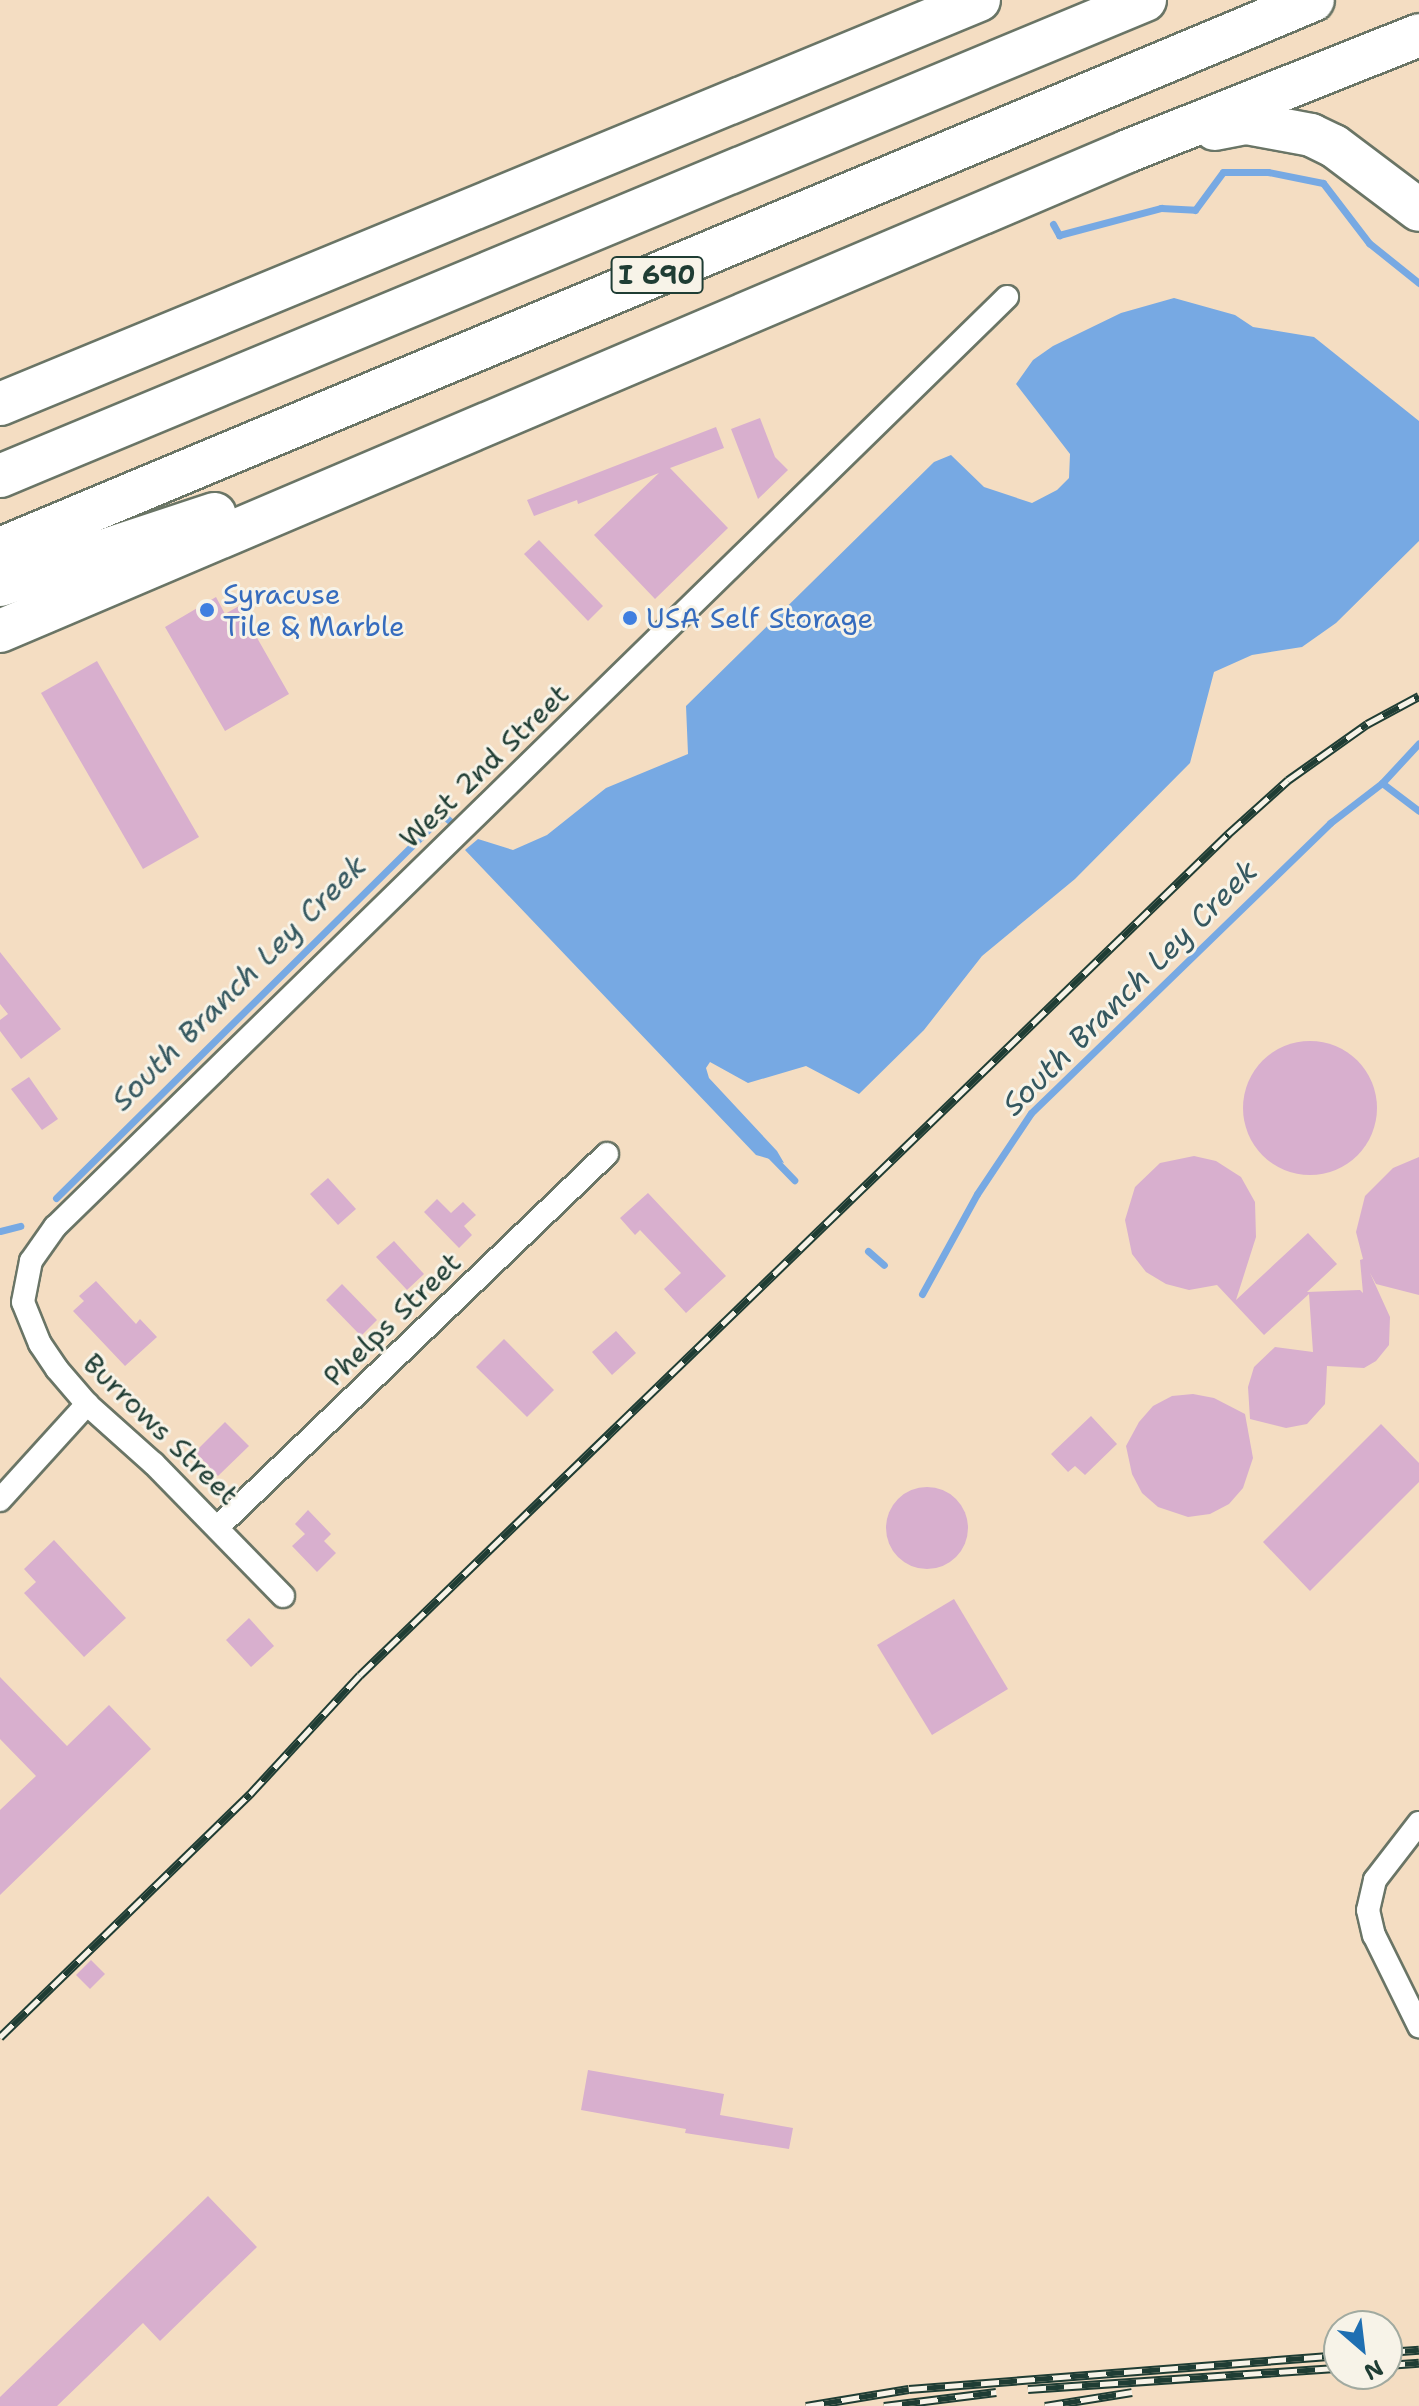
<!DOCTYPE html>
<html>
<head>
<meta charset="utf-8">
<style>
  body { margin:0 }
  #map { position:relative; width:1419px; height:2406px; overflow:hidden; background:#f4ddc2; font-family:"Shantell Sans",sans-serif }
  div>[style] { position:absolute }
  .water>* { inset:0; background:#77a9e3 }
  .stream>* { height:7px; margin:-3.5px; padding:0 3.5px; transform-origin:3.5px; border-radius:3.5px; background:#77a9e3 }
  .building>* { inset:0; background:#d8afce }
  .round { border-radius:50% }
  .roads { filter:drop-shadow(2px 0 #6a7566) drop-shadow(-2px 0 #6a7566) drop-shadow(0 2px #6a7566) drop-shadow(0 -2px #6a7566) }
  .street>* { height:22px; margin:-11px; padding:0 11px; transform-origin:11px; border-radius:11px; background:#fff }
  .highway>* { height:42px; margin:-21px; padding:0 21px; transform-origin:21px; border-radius:21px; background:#fff }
  .rail>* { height:9px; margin-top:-4.5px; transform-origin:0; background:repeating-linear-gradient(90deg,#f7f3e8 0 18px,#1f3d34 0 36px); box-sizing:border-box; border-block:2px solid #1f3d34 }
  .dots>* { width:22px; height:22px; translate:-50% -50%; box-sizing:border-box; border:4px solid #f7f3e8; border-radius:50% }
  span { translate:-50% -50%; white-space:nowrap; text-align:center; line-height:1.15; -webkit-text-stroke:6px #f7f3e8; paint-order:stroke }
  .shield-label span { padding:2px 6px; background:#f7f3e8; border:2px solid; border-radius:6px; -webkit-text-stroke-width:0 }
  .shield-label { font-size:26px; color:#1f3d34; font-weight:700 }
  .shop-label { font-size:28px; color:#366cbe }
  .left { translate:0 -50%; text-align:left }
  .street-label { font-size:28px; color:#1f3d34 }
  .water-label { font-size:30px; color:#355860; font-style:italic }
  .north { position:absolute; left:1323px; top:2310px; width:80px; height:80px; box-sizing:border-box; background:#f7f3e8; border:2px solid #a1aaa0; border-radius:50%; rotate:152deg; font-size:22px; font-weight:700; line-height:32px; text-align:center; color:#1f3d34 }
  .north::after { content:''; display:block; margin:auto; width:28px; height:36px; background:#1f6fb2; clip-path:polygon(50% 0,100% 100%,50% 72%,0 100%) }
</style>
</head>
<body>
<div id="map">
  <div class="water">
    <i style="clip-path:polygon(1174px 298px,1235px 315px,1253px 327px,1314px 337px,1419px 421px,1419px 541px,1336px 623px,1302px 647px,1252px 655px,1214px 672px,1190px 763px,1075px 879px,982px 956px,924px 1030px,859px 1094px,806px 1066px,748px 1083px,710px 1062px,706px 1068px,709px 1078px,777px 1151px,784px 1163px,756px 1155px,465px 850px,478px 839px,513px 850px,547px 835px,606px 788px,688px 754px,686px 706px,934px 462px,951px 455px,984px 487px,1032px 503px,1057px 490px,1069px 478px,1070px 454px,1016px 384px,1033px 360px,1053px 346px,1121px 313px)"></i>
  </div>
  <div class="stream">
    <i style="left:1053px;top:224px;width:13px;rotate:61deg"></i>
    <i style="left:1059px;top:235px;width:106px;rotate:-14.8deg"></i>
    <i style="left:1161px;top:208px;width:34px;rotate:3deg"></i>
    <i style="left:1195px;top:210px;width:47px;rotate:-53.6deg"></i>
    <i style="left:1223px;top:172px;width:45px"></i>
    <i style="left:1268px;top:172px;width:56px;rotate:11.3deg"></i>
    <i style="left:1323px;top:183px;width:76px;rotate:52.5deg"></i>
    <i style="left:1369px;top:243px;width:64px;rotate:38.7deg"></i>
    <i style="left:1382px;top:783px;width:54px;rotate:-47.2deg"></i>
    <i style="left:770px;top:1155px;width:35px;rotate:46deg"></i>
    <i style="left:56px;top:1198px;width:544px;rotate:-44.7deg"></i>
    <i style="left:443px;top:815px;width:18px;rotate:41deg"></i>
    <i style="left:0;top:1231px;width:21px;rotate:-14deg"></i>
    <i style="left:868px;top:1251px;width:21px;rotate:41deg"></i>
    <i style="left:922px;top:1294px;width:114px;rotate:-61.2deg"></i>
    <i style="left:977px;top:1194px;width:97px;rotate:-56.3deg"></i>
    <i style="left:1031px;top:1113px;width:417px;rotate:-44.1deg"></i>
    <i style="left:1330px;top:823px;width:66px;rotate:-37.6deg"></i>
    <i style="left:1382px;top:783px;width:46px;rotate:37.1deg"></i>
  </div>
  <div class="building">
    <i style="clip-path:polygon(760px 418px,775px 457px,788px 470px,758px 499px,731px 429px)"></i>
    <i style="clip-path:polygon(716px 427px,724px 448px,670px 468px,728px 528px,655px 599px,594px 535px,659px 473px,578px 504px,577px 500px,534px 516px,527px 500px)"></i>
    <i style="clip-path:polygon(539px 540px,603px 606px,588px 621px,524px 554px)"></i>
    <i style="clip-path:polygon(216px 597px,225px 614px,239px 606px,289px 694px,225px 731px,165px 627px)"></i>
    <i style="clip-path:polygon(97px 661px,199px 837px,143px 869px,41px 693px)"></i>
    <i style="clip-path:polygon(0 952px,61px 1029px,21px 1059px,0 1031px,0 1020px,8px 1014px,0 1004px)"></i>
    <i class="round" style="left:1243px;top:1041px;width:134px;height:134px"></i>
    <i style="clip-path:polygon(29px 1077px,58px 1119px,42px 1130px,11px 1089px)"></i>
    <i style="clip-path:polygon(1194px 1156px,1216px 1161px,1241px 1177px,1255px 1202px,1256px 1237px,1236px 1300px,1308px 1233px,1337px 1264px,1307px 1292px,1360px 1290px,1363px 1293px,1360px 1260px,1363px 1259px,1356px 1232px,1365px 1196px,1393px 1168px,1419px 1157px,1419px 1295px,1376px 1284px,1370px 1273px,1390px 1317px,1389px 1345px,1376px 1361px,1364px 1368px,1327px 1366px,1325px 1404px,1307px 1424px,1286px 1428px,1250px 1419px,1248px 1387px,1254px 1367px,1275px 1347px,1313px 1352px,1309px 1294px,1264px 1335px,1217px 1285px,1189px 1290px,1166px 1284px,1146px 1272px,1132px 1254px,1125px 1220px,1135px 1187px,1160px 1163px)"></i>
    <i style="clip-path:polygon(328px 1178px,356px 1209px,338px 1225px,310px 1194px)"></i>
    <i style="clip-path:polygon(648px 1193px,726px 1276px,686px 1313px,664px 1289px,681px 1273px,640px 1230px,635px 1235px,620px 1218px)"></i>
    <i style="clip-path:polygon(437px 1199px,451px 1213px,463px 1202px,476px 1215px,464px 1226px,472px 1235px,459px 1248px,424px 1212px)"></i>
    <i style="clip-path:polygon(394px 1241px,424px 1274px,407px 1290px,376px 1257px)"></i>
    <i style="clip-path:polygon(96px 1281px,136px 1324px,140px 1319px,157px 1337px,125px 1366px,73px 1311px,84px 1301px,79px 1296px)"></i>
    <i style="clip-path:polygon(342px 1284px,377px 1320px,361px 1336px,326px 1300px)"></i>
    <i style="clip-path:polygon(616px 1331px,636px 1353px,612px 1375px,592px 1352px)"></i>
    <i style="clip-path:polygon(504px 1339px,554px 1390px,527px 1417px,476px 1367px)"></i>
    <i style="clip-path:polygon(1193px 1394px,1214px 1398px,1245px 1414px,1253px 1458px,1243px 1488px,1229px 1504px,1210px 1514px,1188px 1517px,1158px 1507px,1142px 1493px,1132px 1474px,1126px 1446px,1139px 1422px,1153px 1406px,1172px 1396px)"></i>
    <i style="clip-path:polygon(1091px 1416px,1117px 1444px,1085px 1475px,1075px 1466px,1068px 1472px,1051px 1454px)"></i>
    <i style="clip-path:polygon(225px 1422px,249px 1446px,218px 1476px,195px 1452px)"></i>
    <i style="clip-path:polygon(1381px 1424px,1419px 1463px,1419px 1482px,1310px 1591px,1263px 1542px)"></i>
    <i class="round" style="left:886px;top:1487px;width:82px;height:82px"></i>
    <i style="clip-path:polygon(308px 1510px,331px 1534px,324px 1541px,336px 1553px,317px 1572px,292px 1546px,305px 1534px,295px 1524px)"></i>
    <i style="clip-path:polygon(54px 1540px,126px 1618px,84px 1657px,24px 1593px,36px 1582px,24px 1569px)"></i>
    <i style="clip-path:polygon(954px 1599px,1008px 1689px,932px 1735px,877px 1645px)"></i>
    <i style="clip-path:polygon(249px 1618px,274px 1646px,251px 1667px,226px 1640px)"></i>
    <i style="clip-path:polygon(0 1677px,67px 1746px,109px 1705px,151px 1749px,0 1895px,0 1810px,36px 1776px,0 1739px)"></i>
    <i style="clip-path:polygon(91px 1960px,105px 1974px,90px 1989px,76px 1975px)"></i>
    <i style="clip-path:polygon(588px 2070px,724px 2094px,720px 2115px,793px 2128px,789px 2149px,685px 2133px,686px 2129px,581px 2110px)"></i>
    <i style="clip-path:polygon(208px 2196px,257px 2247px,160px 2341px,143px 2323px,57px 2406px,0 2406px,0 2397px)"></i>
  </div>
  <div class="roads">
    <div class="street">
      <i style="left:0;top:1500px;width:130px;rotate:-47.8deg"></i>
      <i style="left:218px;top:1527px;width:539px;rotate:-43.8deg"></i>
      <i style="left:283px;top:1596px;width:185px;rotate:-134.3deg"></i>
      <i style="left:154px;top:1464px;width:90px;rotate:-138.2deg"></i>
      <i style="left:87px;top:1404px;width:46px;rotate:-130.6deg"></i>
      <i style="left:57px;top:1369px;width:30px;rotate:-124deg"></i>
      <i style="left:40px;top:1344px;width:45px;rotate:-112deg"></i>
      <i style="left:23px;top:1302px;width:42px;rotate:-79deg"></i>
      <i style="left:31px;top:1261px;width:42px;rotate:-54.8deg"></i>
      <i style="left:55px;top:1227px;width:1331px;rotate:-44.33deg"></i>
      <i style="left:1419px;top:1823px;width:72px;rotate:127.7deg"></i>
      <i style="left:1375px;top:1880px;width:31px;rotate:103deg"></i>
      <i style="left:1368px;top:1910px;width:26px;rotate:77deg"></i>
      <i style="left:1374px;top:1935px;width:102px;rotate:63.7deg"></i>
    </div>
    <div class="highway">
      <i style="left:1215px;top:129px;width:33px;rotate:-11deg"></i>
      <i style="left:1247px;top:123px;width:65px;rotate:10.6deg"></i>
      <i style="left:1311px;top:135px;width:25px;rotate:26deg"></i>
      <i style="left:1334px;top:146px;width:106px;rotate:37deg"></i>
      <i style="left:0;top:404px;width:1059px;rotate:-22.42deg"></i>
      <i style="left:0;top:476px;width:1240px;rotate:-22.57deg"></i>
      <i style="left:0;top:549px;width:1423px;rotate:-22.69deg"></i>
      <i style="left:0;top:585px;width:226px;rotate:-18.3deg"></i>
      <i style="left:0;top:631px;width:1226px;rotate:-23.05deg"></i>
      <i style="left:1128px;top:151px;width:313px;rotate:-21.7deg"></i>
    </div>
  </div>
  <div class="rail">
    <i style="left:0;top:2037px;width:349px;rotate:-44.2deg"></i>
    <i style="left:250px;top:1794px;width:162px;rotate:-47.3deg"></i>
    <i style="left:360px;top:1675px;width:1209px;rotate:-44.09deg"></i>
    <i style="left:1228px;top:834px;width:81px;rotate:-42deg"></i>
    <i style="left:1288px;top:780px;width:97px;rotate:-35.3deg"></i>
    <i style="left:1367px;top:724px;width:59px;rotate:-28.3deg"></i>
    <i style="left:1387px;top:2352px;width:32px;rotate:-4deg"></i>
    <i style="left:1387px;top:2365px;width:32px;rotate:-4deg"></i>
    <i style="left:1028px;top:2389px;width:312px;rotate:-3.9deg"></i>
    <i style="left:806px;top:2406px;width:104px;rotate:-9.4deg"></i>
    <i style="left:909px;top:2389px;width:431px;rotate:-4.5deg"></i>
    <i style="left:884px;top:2406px;width:113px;rotate:-7.1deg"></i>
    <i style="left:1045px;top:2406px;width:88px;rotate:-9.1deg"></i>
  </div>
  <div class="dots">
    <i style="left:207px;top:610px;background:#3f7fe0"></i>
    <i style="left:630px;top:618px;background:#3f7fe0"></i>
  </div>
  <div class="shield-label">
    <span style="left:657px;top:275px">I 690</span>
  </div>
  <div class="shop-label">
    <span class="left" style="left:223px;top:610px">Syracuse<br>Tile &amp; Marble</span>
    <span class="left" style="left:646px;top:618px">USA Self Storage</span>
  </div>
  <div class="street-label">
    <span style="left:484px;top:766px;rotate:-44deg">West 2nd Street</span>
    <span style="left:392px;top:1319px;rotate:-44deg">Phelps Street</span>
    <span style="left:161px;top:1429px;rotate:44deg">Burrows Street</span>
  </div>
  <div class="water-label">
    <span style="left:239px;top:983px;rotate:-45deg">South Branch Ley Creek</span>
    <span style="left:1130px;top:988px;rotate:-45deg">South Branch Ley Creek</span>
  </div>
  <div class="north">N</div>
</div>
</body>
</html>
